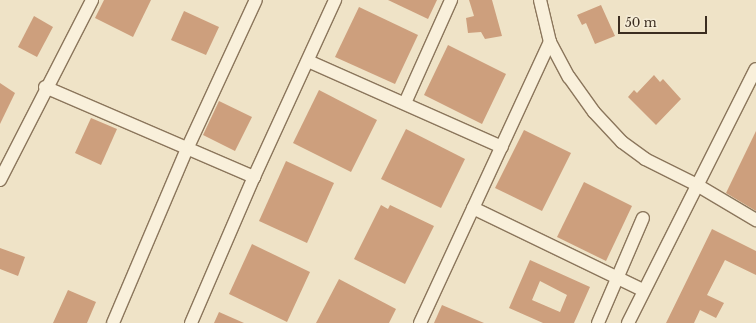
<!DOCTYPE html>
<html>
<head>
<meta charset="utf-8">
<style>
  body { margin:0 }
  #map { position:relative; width:756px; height:323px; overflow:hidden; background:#efe3c7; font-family:"Libre Baskerville",serif }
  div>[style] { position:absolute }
  .building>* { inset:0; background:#cd9f7d }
  .roads { filter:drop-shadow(1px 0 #8b765c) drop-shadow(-1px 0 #8b765c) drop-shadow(0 1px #8b765c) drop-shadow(0 -1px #8b765c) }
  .street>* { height:12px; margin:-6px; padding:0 6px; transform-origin:6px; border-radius:6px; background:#f9f0db }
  span { translate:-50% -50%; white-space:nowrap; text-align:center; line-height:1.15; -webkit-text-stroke:3.5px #f6edd7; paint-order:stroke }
  .scale { position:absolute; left:618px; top:16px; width:89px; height:18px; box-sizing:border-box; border:2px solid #3b2d20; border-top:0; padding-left:5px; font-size:12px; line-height:14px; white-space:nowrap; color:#3b2d20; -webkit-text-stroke:3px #f6edd7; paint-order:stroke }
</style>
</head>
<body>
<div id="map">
  <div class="building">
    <i style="clip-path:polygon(104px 0,151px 0,133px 37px,95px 18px)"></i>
    <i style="clip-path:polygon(388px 0,437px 0,428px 19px)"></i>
    <i style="clip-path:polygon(469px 0,492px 0,502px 36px,485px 39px,481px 32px,468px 33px,466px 18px,474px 16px)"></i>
    <i style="clip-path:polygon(601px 5px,615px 36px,595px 44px,586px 23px,582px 25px,577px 15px)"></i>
    <i style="clip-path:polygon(359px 7px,418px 35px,395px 84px,335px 57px)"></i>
    <i style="clip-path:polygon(184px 11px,219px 27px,206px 55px,171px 40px)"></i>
    <i style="clip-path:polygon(34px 16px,53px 27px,37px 57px,18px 47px)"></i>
    <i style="clip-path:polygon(448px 45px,506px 74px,482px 124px,424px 95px)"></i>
    <i style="clip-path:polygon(654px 75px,660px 82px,663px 79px,681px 99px,656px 125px,628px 97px,634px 90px,637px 93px)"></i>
    <i style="clip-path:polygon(0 83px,15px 93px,0 124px)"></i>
    <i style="clip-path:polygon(319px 90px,377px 120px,351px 172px,293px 143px)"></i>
    <i style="clip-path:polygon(219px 101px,252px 117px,235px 151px,203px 135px)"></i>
    <i style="clip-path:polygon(91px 118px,117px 129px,101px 165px,75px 153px)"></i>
    <i style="clip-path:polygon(406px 129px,465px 159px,441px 208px,381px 179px)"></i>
    <i style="clip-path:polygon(524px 130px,571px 153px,542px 211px,495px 188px)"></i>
    <i style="clip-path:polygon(756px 131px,756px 211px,726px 193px)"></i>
    <i style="clip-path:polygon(286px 161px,334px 183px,307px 243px,259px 221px)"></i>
    <i style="clip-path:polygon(584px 182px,632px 206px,606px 261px,557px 237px)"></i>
    <i style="clip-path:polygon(381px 205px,388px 209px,390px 205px,434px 226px,405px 284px,354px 259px)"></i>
    <i style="clip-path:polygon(712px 229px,756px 251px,756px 275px,725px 260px,707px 295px,724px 303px,716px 318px,700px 310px,694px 323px,666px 323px)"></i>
    <i style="clip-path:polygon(252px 244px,310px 272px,287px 322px,229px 294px)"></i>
    <i style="clip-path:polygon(0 248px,25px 257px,18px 276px,0 269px)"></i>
    <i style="clip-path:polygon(evenodd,530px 260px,590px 287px,574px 323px,543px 323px,509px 308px,530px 260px,540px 281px,567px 295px,560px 312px,532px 300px,540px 281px)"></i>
    <i style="clip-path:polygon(339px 279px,396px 309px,389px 323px,316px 323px)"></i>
    <i style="clip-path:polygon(68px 290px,96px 302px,87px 323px,53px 323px)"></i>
    <i style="clip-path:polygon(442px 305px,484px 323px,434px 323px)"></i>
    <i style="clip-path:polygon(219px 312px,244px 323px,214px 323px)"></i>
  </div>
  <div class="roads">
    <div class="street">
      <i style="left:540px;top:0;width:43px;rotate:76.6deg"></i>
      <i style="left:550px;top:42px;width:40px;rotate:62deg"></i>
      <i style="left:569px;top:77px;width:43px;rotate:54.5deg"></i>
      <i style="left:594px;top:112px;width:41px;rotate:47deg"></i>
      <i style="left:622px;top:142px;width:29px;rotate:36deg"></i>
      <i style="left:645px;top:159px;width:58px;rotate:26.6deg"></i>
      <i style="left:697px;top:185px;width:69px;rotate:30.7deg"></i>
      <i style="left:308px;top:61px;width:212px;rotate:23.9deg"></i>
      <i style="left:45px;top:87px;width:228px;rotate:23.3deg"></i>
      <i style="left:405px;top:103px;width:113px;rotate:-65.9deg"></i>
      <i style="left:0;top:180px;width:202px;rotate:-62.9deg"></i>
      <i style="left:473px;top:208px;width:189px;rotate:25.8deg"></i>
      <i style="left:113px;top:323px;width:189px;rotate:-67deg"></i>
      <i style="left:187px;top:149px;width:164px;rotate:-65.2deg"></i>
      <i style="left:191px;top:323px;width:159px;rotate:-66.7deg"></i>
      <i style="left:254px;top:177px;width:195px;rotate:-65.4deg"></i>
      <i style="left:420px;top:323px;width:310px;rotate:-65.2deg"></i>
      <i style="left:598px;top:323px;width:114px;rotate:-66.8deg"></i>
      <i style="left:628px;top:323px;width:284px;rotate:-63.3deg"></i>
    </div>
  </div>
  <div class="scale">50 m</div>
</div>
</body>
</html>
